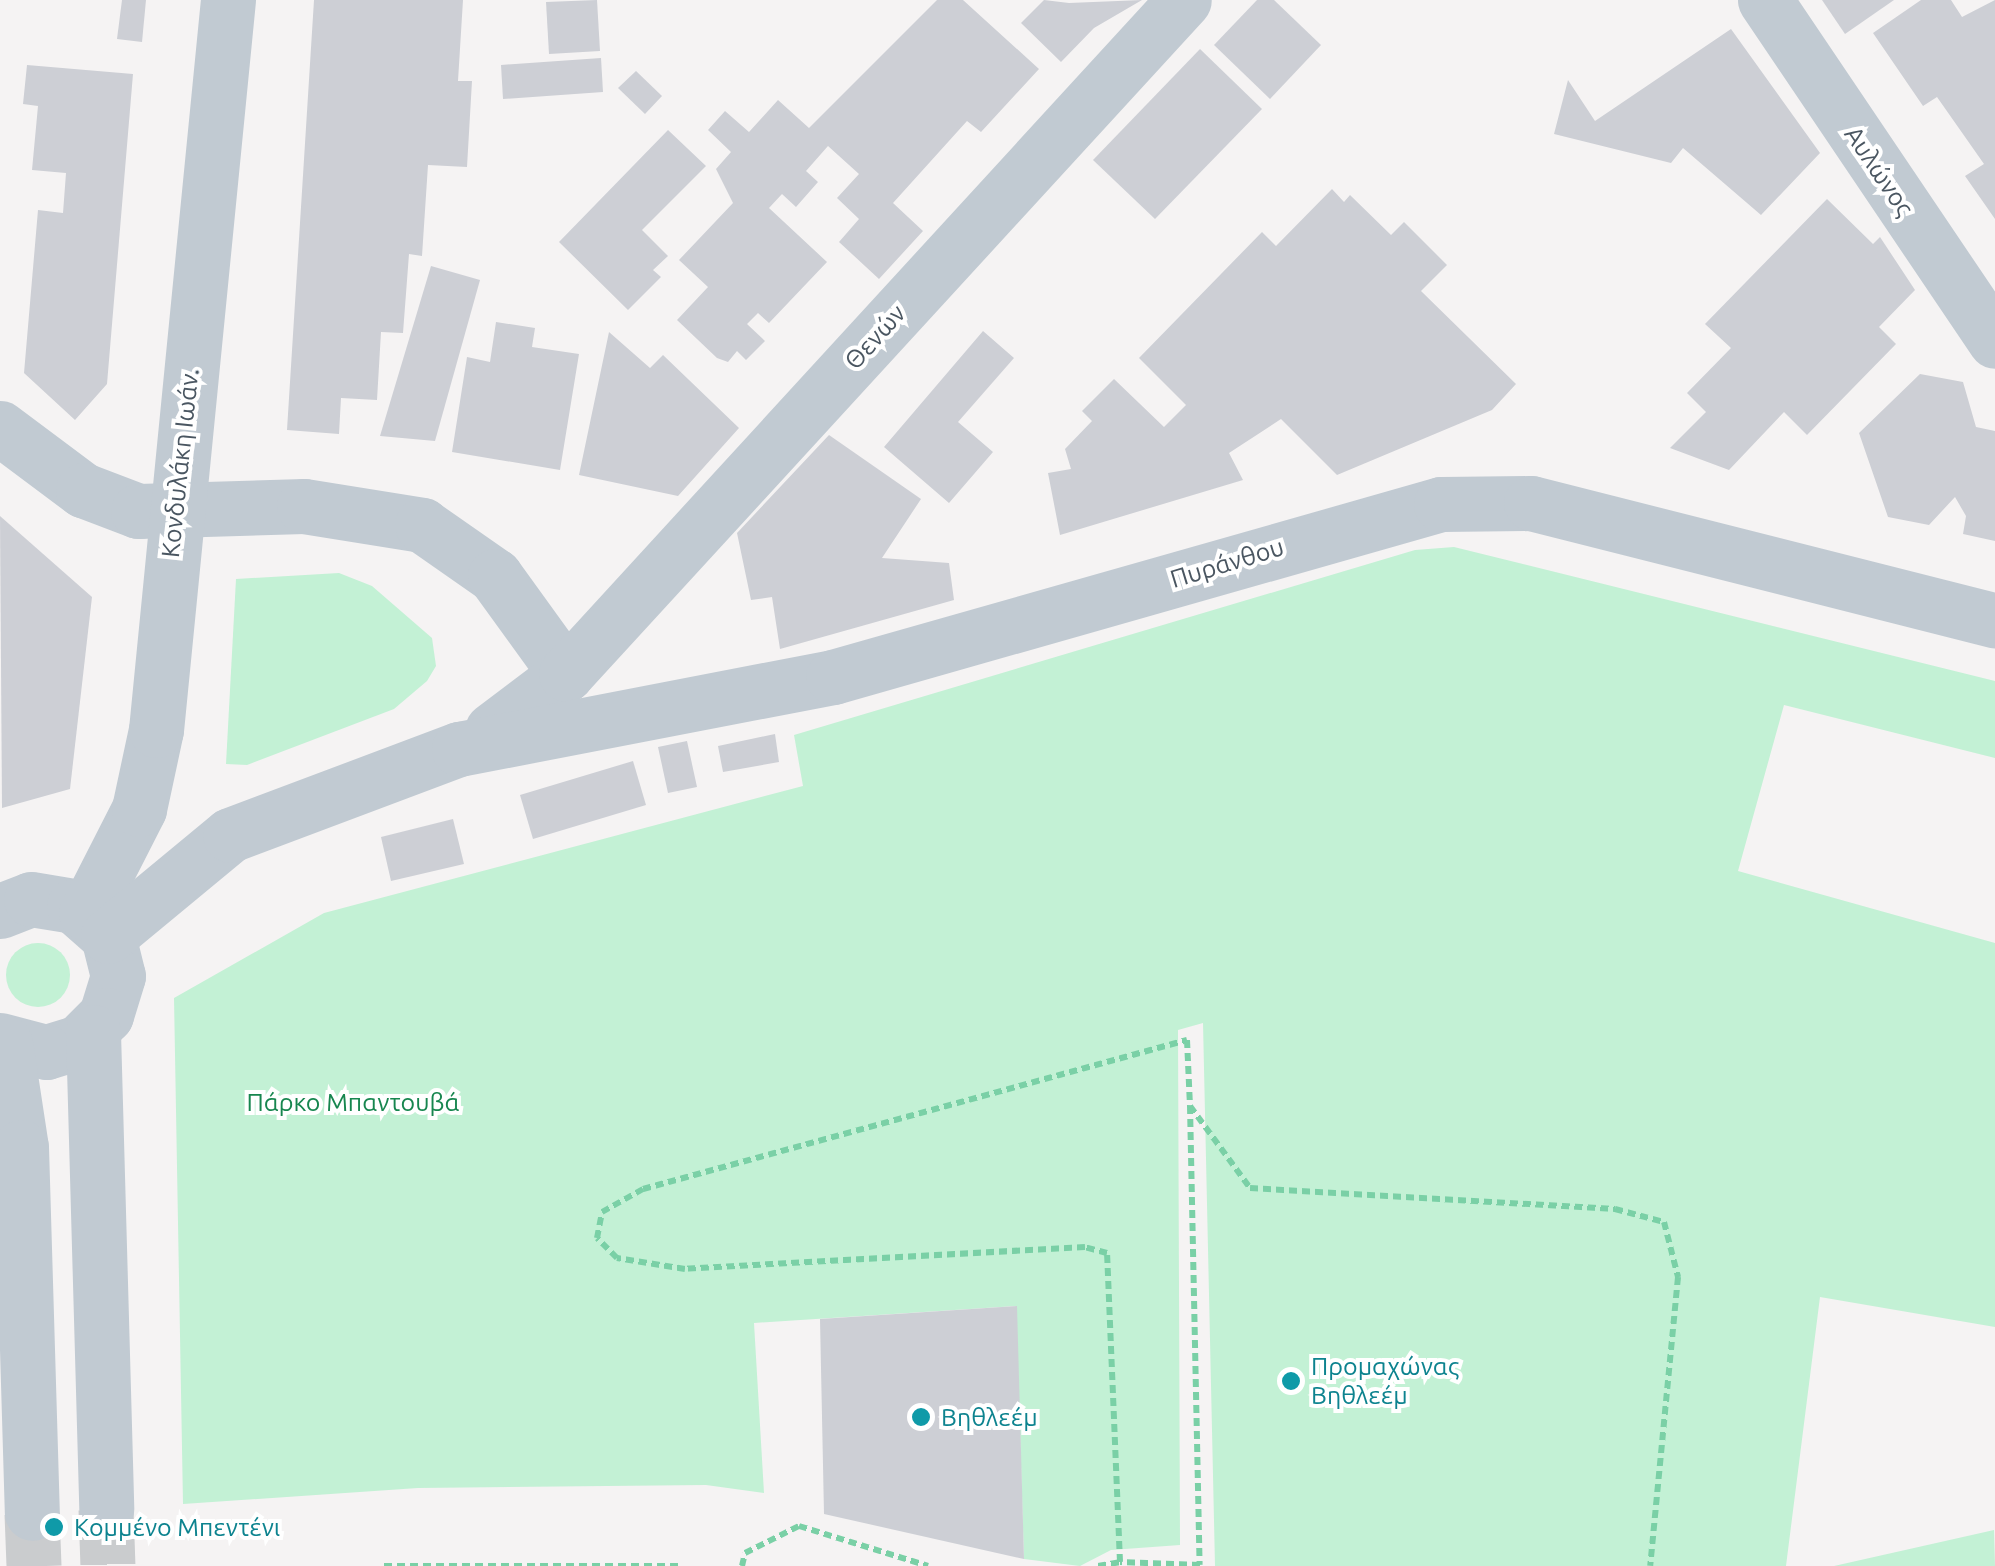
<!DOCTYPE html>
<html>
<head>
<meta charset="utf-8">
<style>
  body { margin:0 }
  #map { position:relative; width:1995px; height:1566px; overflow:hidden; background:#f5f3f3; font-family:Ubuntu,sans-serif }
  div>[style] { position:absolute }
  .green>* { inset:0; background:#c3f1d5 }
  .round { border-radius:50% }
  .building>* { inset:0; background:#cdcfd5 }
  .minor-tunnel>* { height:55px; margin-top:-27.5px; transform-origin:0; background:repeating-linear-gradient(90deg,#caccce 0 55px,transparent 0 83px) }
  .path>* { height:6px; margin-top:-3px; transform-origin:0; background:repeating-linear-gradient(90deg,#7ad0a6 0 8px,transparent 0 13px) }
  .minor>* { height:55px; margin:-27.5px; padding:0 27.5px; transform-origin:27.5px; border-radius:27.5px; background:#c1cad2 }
  .dots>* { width:28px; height:28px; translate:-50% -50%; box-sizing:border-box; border:5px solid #fff; border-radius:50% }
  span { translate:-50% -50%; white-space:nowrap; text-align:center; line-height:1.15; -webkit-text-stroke:8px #fff; paint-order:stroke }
  .street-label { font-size:25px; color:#4a5661 }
  .park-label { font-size:25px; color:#17864f }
  .culture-label { font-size:25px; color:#0d838f }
  .left { translate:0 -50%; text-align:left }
</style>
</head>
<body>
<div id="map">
  <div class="green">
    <i style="clip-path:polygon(1454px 547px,1995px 681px,1995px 758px,1784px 705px,1738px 871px,1995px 943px,1995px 1327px,1820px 1297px,1786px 1566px,1215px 1566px,1203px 1023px,1178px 1030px,1180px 1545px,1111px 1550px,1080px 1566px,1024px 1559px,1016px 1306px,754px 1323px,764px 1493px,706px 1485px,418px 1488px,183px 1504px,174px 998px,324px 913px,803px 786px,794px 735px,1415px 550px)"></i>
    <i style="clip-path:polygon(339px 573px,372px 586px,432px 638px,436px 666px,427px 681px,394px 709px,247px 765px,226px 764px,236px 579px)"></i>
    <i class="round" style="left:6px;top:943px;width:64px;height:64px"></i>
    <i style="clip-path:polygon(1994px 1530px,1995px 1566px,1833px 1566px,1834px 1566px)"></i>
  </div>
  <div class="building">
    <i style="clip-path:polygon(122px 0,146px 0,142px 42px,117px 39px)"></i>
    <i style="clip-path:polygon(314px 0,463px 0,458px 81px,472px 81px,467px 167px,428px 165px,422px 256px,409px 254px,403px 333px,381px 332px,377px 400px,341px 398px,339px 434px,287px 430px)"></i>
    <i style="clip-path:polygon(597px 0,600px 51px,549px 54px,546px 2px)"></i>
    <i style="clip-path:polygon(937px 0,963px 0,1039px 69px,981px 132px,967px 121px,893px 203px,923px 231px,879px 279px,839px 242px,859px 219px,837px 198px,859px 174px,828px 146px,806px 171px,818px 182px,796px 207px,782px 194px,769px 208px,827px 262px,769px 323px,758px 313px,747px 324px,765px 341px,746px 360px,737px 351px,728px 362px,717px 358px,677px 320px,708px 287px,679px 260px,733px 203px,716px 169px,731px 152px,708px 130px,725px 111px,749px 132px,778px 100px,809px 128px)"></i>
    <i style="clip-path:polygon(1044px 0,1069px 3px,1142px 0,1094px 28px,1061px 62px,1021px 23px)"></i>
    <i style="clip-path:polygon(1257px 0,1274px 0,1321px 45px,1270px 99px,1214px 45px)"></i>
    <i style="clip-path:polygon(1822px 0,1894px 0,1845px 34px)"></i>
    <i style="clip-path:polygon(1921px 0,1951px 0,1962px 17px,1995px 0,1995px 219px,1965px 176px,1984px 164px,1937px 97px,1923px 106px,1873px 33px)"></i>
    <i style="clip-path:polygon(1731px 29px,1820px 153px,1761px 215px,1683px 148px,1671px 163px,1554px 134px,1568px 80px,1595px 121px)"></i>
    <i style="clip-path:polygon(1200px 49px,1262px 109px,1155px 219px,1093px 160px)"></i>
    <i style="clip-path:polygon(601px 58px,603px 92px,503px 99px,501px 65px)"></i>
    <i style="clip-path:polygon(27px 65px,133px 74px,107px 384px,75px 420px,24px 373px,38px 210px,63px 213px,66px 173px,32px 170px,38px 106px,23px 104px)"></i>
    <i style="clip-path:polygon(636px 71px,662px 96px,645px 114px,618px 88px)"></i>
    <i style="clip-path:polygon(668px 130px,706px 166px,642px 230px,668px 256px,653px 270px,661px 277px,628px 310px,559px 242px)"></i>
    <i style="clip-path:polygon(1332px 189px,1344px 202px,1350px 195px,1391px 235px,1404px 222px,1447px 265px,1421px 291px,1516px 384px,1492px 410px,1337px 475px,1281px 419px,1229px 453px,1243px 480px,1060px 535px,1048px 473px,1071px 469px,1065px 449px,1092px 421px,1082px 411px,1114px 379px,1164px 427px,1186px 405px,1139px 358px,1262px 232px,1276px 246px)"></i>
    <i style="clip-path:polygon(1827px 199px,1873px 244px,1880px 237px,1915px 290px,1879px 327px,1896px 344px,1807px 435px,1784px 412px,1729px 470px,1670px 448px,1706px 412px,1687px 393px,1731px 348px,1705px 324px)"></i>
    <i style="clip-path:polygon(431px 266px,480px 280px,435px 441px,380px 436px)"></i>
    <i style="clip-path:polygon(496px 322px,535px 328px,532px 347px,579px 354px,560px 470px,452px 452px,467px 357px,490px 362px)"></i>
    <i style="clip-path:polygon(983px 331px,1014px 358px,958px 422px,993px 452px,949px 503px,884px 447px)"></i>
    <i style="clip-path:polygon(609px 332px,650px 368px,663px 355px,739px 428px,678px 496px,579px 475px)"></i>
    <i style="clip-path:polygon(1920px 374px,1963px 382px,1976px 427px,1995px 431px,1995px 541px,1963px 534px,1966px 516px,1955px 497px,1929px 525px,1888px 517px,1859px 433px)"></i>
    <i style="clip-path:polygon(829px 435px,921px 499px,882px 558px,949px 563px,954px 600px,780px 649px,772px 597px,751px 600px,737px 533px)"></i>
    <i style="clip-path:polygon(0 516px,92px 597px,70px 789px,2px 808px)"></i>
    <i style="clip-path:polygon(775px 734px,779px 762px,723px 772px,718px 746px)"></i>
    <i style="clip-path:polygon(687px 741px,697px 787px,668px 793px,658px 747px)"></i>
    <i style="clip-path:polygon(633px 761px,646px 805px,533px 839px,520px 795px)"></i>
    <i style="clip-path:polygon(453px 819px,464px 864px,391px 881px,381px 837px)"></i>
    <i style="clip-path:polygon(1017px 1306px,1024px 1559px,824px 1514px,820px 1319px)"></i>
  </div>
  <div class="minor-tunnel">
    <i style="left:106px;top:1509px;width:57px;rotate:88deg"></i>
    <i style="left:32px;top:1513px;width:53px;rotate:87.8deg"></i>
  </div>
  <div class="path">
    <i style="left:1190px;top:1106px;width:459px;rotate:88.8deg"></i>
    <i style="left:1200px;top:1565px;width:80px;rotate:-177.9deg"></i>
    <i style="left:1120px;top:1562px;width:309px;rotate:-92.4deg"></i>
    <i style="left:1107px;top:1253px;width:23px;rotate:-165deg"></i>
    <i style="left:1085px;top:1247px;width:401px;rotate:176.9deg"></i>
    <i style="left:685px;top:1269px;width:69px;rotate:-170.8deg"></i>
    <i style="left:617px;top:1258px;width:28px;rotate:-135deg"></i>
    <i style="left:597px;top:1238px;width:26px;rotate:-79deg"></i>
    <i style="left:602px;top:1212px;width:47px;rotate:-29.3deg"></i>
    <i style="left:643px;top:1189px;width:564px;rotate:-15.32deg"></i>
    <i style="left:1187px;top:1040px;width:66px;rotate:87.4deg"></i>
    <i style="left:1190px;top:1106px;width:102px;rotate:53.8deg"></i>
    <i style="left:1250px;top:1188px;width:366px;rotate:3.3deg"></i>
    <i style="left:1615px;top:1209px;width:51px;rotate:14.9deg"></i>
    <i style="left:1664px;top:1222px;width:57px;rotate:75.7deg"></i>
    <i style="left:1678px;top:1277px;width:290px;rotate:95.5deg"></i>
    <i style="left:384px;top:1566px;width:296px"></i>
    <i style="left:742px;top:1566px;width:13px;rotate:-77deg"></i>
    <i style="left:745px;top:1553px;width:60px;rotate:-26.6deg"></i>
    <i style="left:799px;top:1526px;width:135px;rotate:17.2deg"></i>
    <i style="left:1098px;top:1566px;width:22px;rotate:-10deg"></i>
  </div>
  <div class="minor">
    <i style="left:1765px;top:0;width:411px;rotate:56deg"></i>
    <i style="left:0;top:428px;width:104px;rotate:36.8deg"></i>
    <i style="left:83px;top:490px;width:59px;rotate:20.9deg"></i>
    <i style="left:138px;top:511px;width:166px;rotate:-1.7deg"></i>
    <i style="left:304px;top:506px;width:120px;rotate:9.1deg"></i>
    <i style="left:422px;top:525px;width:89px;rotate:34.9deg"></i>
    <i style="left:495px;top:576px;width:121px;rotate:54.1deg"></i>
    <i style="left:492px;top:730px;width:93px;rotate:-37.1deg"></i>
    <i style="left:566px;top:674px;width:914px;rotate:-47.48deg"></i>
    <i style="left:0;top:911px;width:33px;rotate:-21deg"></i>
    <i style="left:31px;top:899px;width:44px;rotate:9.2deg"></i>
    <i style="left:74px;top:906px;width:45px;rotate:41.4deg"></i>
    <i style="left:108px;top:936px;width:41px;rotate:76deg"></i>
    <i style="left:118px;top:976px;width:41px;rotate:107.1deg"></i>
    <i style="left:106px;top:1015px;width:38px;rotate:135deg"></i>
    <i style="left:79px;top:1042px;width:34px;rotate:163deg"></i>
    <i style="left:46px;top:1052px;width:48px;rotate:-165.4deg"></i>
    <i style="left:86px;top:913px;width:117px;rotate:-63deg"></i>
    <i style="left:139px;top:809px;width:81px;rotate:-77.9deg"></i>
    <i style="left:156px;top:730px;width:734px;rotate:-84.37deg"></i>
    <i style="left:108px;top:936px;width:158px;rotate:-39.6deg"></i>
    <i style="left:230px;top:835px;width:245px;rotate:-20.6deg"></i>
    <i style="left:459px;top:749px;width:381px;rotate:-10.9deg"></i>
    <i style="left:833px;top:677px;width:632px;rotate:-15.88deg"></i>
    <i style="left:1441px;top:504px;width:90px;rotate:-0.6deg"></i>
    <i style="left:1531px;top:503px;width:479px;rotate:14.2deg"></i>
    <i style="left:93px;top:1032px;width:477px;rotate:88.4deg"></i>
    <i style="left:5px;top:1043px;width:105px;rotate:81.3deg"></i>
    <i style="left:21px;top:1147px;width:366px;rotate:88.3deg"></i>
  </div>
  <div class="dots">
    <i style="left:1291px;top:1381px;background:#0f9aa8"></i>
    <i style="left:921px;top:1417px;background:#0f9aa8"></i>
    <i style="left:54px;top:1527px;background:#0f9aa8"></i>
  </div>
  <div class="street-label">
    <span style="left:1879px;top:171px;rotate:56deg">Αυλώνος</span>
    <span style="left:875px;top:337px;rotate:-48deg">Θενών</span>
    <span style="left:180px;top:463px;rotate:-84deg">Κονδυλάκη Ιωάν.</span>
    <span style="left:1227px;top:563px;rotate:-17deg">Πυράνθου</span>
  </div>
  <div class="park-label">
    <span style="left:353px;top:1102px">Πάρκο Μπαντουβά</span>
  </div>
  <div class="culture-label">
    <span class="left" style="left:1311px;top:1381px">Προμαχώνας<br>Βηθλεέμ</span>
    <span class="left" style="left:941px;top:1417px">Βηθλεέμ</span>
    <span class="left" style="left:74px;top:1527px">Κομμένο Μπεντένι</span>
  </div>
</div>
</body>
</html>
